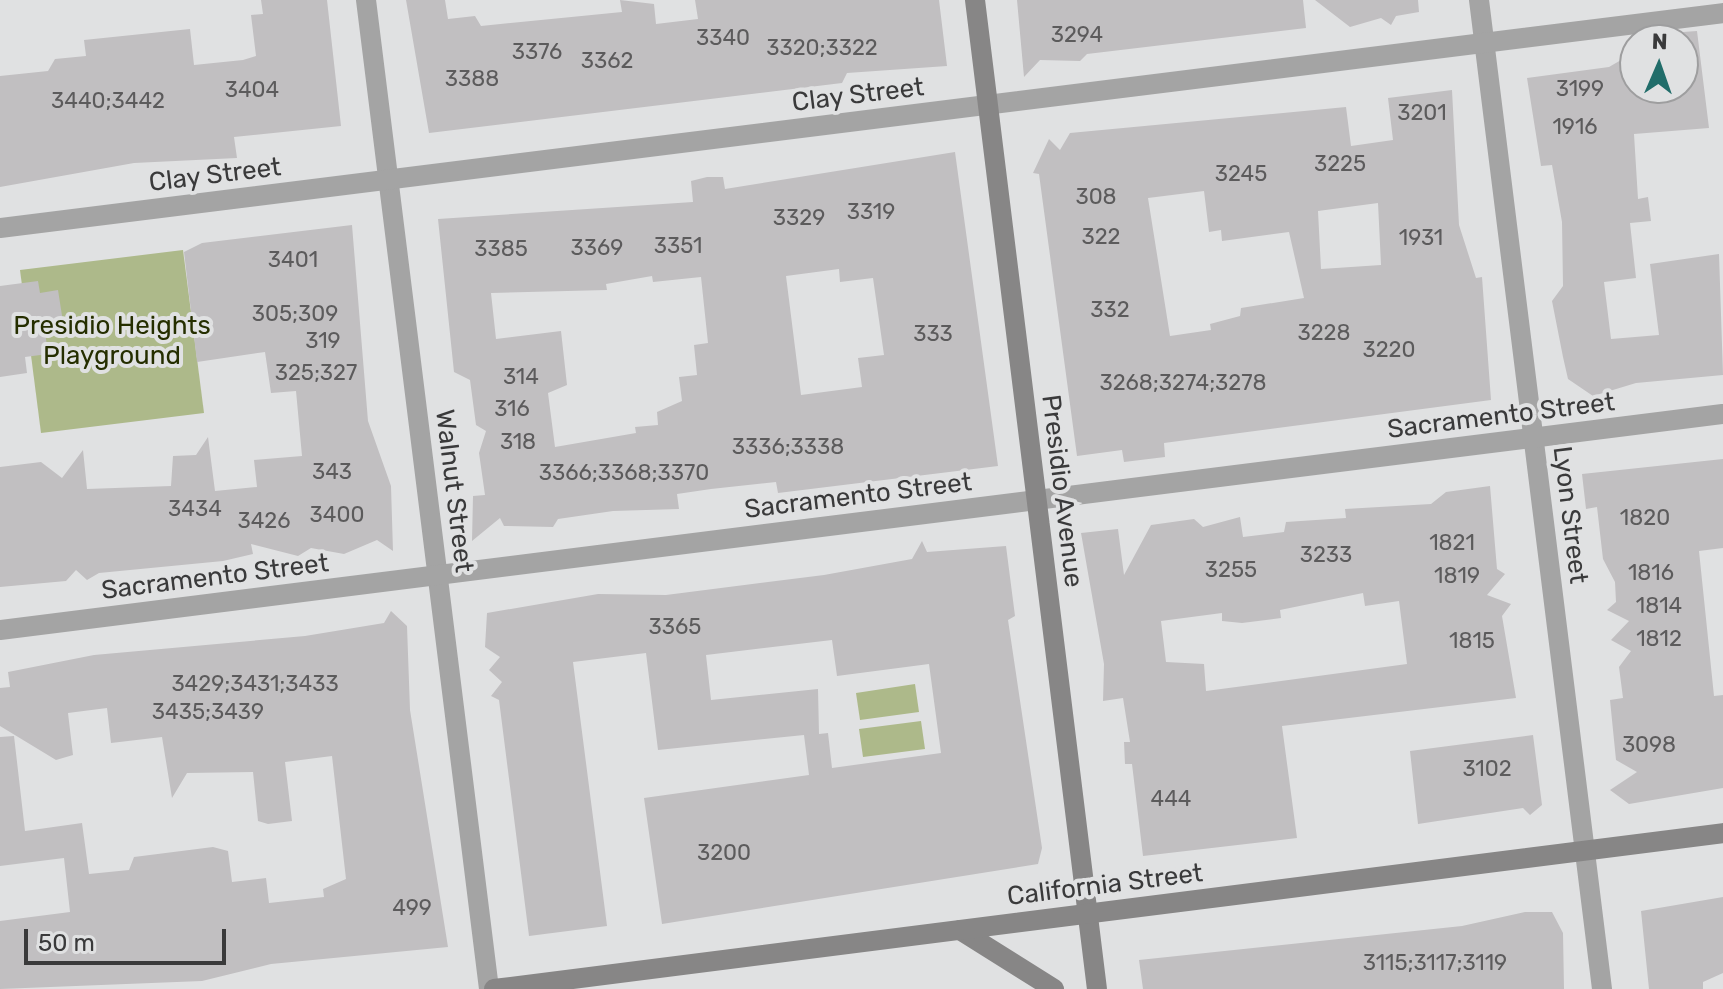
<!DOCTYPE html>
<html>
<head>
<meta charset="utf-8">
<style>
  body { margin:0 }
  #map { position:relative; width:1723px; height:989px; overflow:hidden; background:#e0e1e2; font-family:Rubik,sans-serif }
  div>[style] { position:absolute }
  .green>* { inset:0; background:#adb98a }
  .building>* { inset:0; background:#c1bfc1 }
  .street>* { height:20px; margin:-10px; padding:0 10px; transform-origin:10px; border-radius:10px; background:#a4a4a4 }
  .secondary>* { height:20px; margin:-10px; padding:0 10px; transform-origin:10px; border-radius:10px; background:#878686 }
  span { translate:-50% -50%; white-space:nowrap; text-align:center; line-height:1.15; -webkit-text-stroke:8px #e0e1e2; paint-order:stroke }
  .number-label { font-size:22px; color:#5c5b5c }
  .number-label span { -webkit-text-stroke-width:0 }
  .street-label { font-size:26px; color:#3a3a3b }
  .park-label { font-size:26px; color:#252e00 }
  .north { position:absolute; left:1619px; top:24px; width:80px; height:80px; box-sizing:border-box; background:#e0e1e2; border:2px solid #9e9e9f; border-radius:50%; rotate:2deg; font-size:22px; font-weight:700; line-height:32px; text-align:center; color:#3a3a3b }
  .north::after { content:''; display:block; margin:auto; width:28px; height:36px; background:#216d6a; clip-path:polygon(50% 0,100% 100%,50% 72%,0 100%) }
  .scale { position:absolute; left:24px; top:929px; width:202px; height:36px; box-sizing:border-box; border:4px solid #3a3a3b; border-top:0; padding-left:10px; font-size:24px; line-height:28px; white-space:nowrap; color:#3a3a3b; -webkit-text-stroke:6px #e0e1e2; paint-order:stroke }
</style>
</head>
<body>
<div id="map">
  <div class="green">
    <i style="clip-path:polygon(183px 250px,204px 413px,41px 433px,20px 270px)"></i>
    <i style="clip-path:polygon(915px 684px,919px 712px,860px 720px,856px 693px)"></i>
    <i style="clip-path:polygon(921px 721px,925px 749px,863px 757px,859px 729px)"></i>
  </div>
  <div class="building">
    <i style="clip-path:polygon(261px 0,327px 0,341px 126px,234px 137px,237px 158px,134px 163px,0 187px,0 76px,48px 71px,55px 59px,86px 56px,84px 40px,190px 29px,194px 65px,243px 60px,256px 56px,251px 15px,263px 14px)"></i>
    <i style="clip-path:polygon(406px 0,445px 0,448px 19px,475px 16px,481px 26px,622px 12px,620px 0,654px 4px,656px 24px,698px 19px,695px 0,939px 0,947px 66px,847px 73px,842px 83px,429px 133px)"></i>
    <i style="clip-path:polygon(1017px 0,1303px 0,1306px 28px,1087px 54px,1080px 61px,1040px 60px,1024px 77px)"></i>
    <i style="clip-path:polygon(1315px 0,1418px 0,1419px 12px,1396px 16px,1391px 25px,1381px 18px,1350px 27px)"></i>
    <i style="clip-path:polygon(1697px 31px,1709px 128px,1634px 134px,1638px 199px,1648px 197px,1651px 221px,1630px 223px,1636px 278px,1604px 282px,1611px 339px,1659px 335px,1650px 264px,1719px 254px,1723px 375px,1636px 383px,1593px 396px,1568px 379px,1563px 357px,1552px 301px,1563px 286px,1562px 222px,1552px 165px,1541px 166px,1527px 78px,1609px 67px,1628px 56px,1635px 88px,1683px 88px,1683px 32px)"></i>
    <i style="clip-path:polygon(evenodd,1452px 90px,1459px 225px,1476px 278px,1482px 277px,1491px 400px,1164px 443px,1165px 457px,1124px 462px,1122px 450px,1077px 456px,1039px 174px,1033px 173px,1049px 139px,1060px 150px,1070px 133px,1346px 107px,1351px 146px,1393px 140px,1388px 98px,1452px 90px,1204px 191px,1209px 232px,1221px 230px,1222px 241px,1289px 232px,1304px 298px,1241px 308px,1240px 316px,1210px 324px,1211px 330px,1170px 336px,1148px 198px,1204px 191px,1452px 90px,1378px 203px,1381px 265px,1321px 269px,1318px 211px,1378px 203px)"></i>
    <i style="clip-path:polygon(evenodd,955px 152px,998px 466px,778px 493px,776px 482px,711px 489px,677px 494px,679px 509px,613px 511px,558px 519px,553px 527px,504px 526px,500px 518px,472px 541px,473px 496px,485px 495px,479px 453px,486px 431px,476px 425px,470px 380px,454px 372px,438px 219px,693px 202px,691px 181px,707px 177px,723px 177px,725px 189px,955px 152px,839px 269px,840px 282px,873px 278px,884px 355px,858px 358px,862px 387px,801px 395px,786px 276px,839px 269px,955px 152px,652px 276px,653px 282px,701px 277px,708px 343px,694px 345px,697px 375px,679px 377px,682px 401px,657px 412px,658px 425px,635px 427px,636px 433px,555px 447px,548px 393px,567px 385px,561px 331px,496px 339px,491px 293px,607px 290px,606px 284px,652px 276px)"></i>
    <i style="clip-path:polygon(352px 225px,368px 421px,391px 486px,393px 551px,377px 540px,344px 554px,311px 548px,298px 556px,251px 544px,253px 554px,223px 561px,99px 573px,87px 580px,76px 570px,66px 581px,0 587px,0 467px,41px 462px,62px 478px,83px 450px,87px 489px,171px 486px,173px 456px,196px 455px,208px 437px,215px 491px,257px 487px,254px 460px,302px 456px,296px 391px,271px 393px,265px 352px,197px 362px,184px 252px,202px 243px)"></i>
    <i style="clip-path:polygon(38px 281px,40px 293px,58px 290px,63px 322px,44px 324px,48px 354px,25px 357px,27px 373px,0 377px,0 286px)"></i>
    <i style="clip-path:polygon(1723px 459px,1723px 548px,1699px 551px,1714px 696px,1723px 695px,1723px 788px,1629px 804px,1610px 790px,1637px 772px,1616px 760px,1610px 700px,1623px 698px,1619px 667px,1631px 651px,1611px 640px,1629px 621px,1607px 610px,1616px 602px,1615px 582px,1603px 559px,1597px 507px,1586px 509px,1582px 474px)"></i>
    <i style="clip-path:polygon(evenodd,1490px 486px,1497px 569px,1505px 574px,1487px 595px,1511px 604px,1502px 616px,1516px 698px,1282px 726px,1297px 838px,1143px 856px,1132px 764px,1125px 764px,1124px 742px,1130px 742px,1123px 698px,1103px 701px,1104px 664px,1081px 533px,1118px 529px,1124px 575px,1151px 525px,1194px 519px,1203px 527px,1240px 517px,1243px 537px,1284px 532px,1286px 522px,1346px 518px,1345px 509px,1431px 504px,1446px 492px,1490px 486px,1363px 593px,1365px 606px,1399px 601px,1407px 664px,1206px 691px,1204px 664px,1166px 662px,1161px 621px,1222px 613px,1222px 621px,1242px 623px,1281px 618px,1280px 610px,1363px 593px)"></i>
    <i style="clip-path:polygon(evenodd,922px 541px,927px 552px,1006px 546px,1015px 616px,1008px 620px,1042px 848px,1038px 864px,662px 924px,644px 798px,809px 775px,804px 735px,658px 750px,646px 653px,573px 662px,607px 926px,529px 936px,499px 700px,491px 696px,502px 682px,489px 670px,500px 657px,485px 647px,487px 613px,598px 594px,666px 595px,824px 575px,912px 559px,922px 541px,832px 640px,837px 676px,929px 664px,941px 753px,832px 768px,828px 733px,819px 734px,818px 689px,711px 700px,706px 655px,832px 640px)"></i>
    <i style="clip-path:polygon(391px 611px,407px 626px,410px 710px,448px 947px,271px 964px,202px 981px,0 989px,0 921px,70px 912px,64px 858px,0 866px,0 737px,14px 736px,25px 831px,82px 823px,89px 874px,129px 870px,134px 857px,213px 847px,228px 851px,232px 882px,266px 878px,269px 903px,324px 897px,323px 889px,346px 879px,332px 756px,285px 762px,292px 821px,268px 824px,258px 821px,253px 772px,187px 773px,172px 798px,162px 737px,111px 743px,107px 708px,68px 713px,73px 755px,56px 760px,0 726px,0 688px,10px 687px,8px 672px,94px 655px,305px 636px,384px 623px)"></i>
    <i style="clip-path:polygon(1533px 735px,1542px 805px,1530px 815px,1523px 808px,1418px 824px,1410px 751px)"></i>
    <i style="clip-path:polygon(1723px 897px,1723px 973px,1703px 982px,1703px 989px,1649px 989px,1641px 911px)"></i>
    <i style="clip-path:polygon(1525px 912px,1552px 912px,1563px 933px,1564px 989px,1143px 989px,1139px 960px,1462px 926px)"></i>
  </div>
  <div class="street">
    <i style="left:366px;top:0;width:997px;rotate:82.91deg"></i>
    <i style="left:1479px;top:0;width:997px;rotate:82.91deg"></i>
    <i style="left:0;top:228px;width:1736px;rotate:-7.11deg"></i>
    <i style="left:0;top:630px;width:1736px;rotate:-7.15deg"></i>
  </div>
  <div class="secondary">
    <i style="left:975px;top:0;width:996px;rotate:82.97deg"></i>
    <i style="left:960px;top:930px;width:111px;rotate:32.1deg"></i>
    <i style="left:494px;top:989px;width:1239px;rotate:-7.23deg"></i>
  </div>
  <div class="number-label">
    <span style="left:1077px;top:35px">3294</span>
    <span style="left:723px;top:38px">3340</span>
    <span style="left:822px;top:48px">3320;3322</span>
    <span style="left:537px;top:52px">3376</span>
    <span style="left:607px;top:61px">3362</span>
    <span style="left:472px;top:79px">3388</span>
    <span style="left:1580px;top:89px">3199</span>
    <span style="left:252px;top:90px">3404</span>
    <span style="left:108px;top:101px">3440;3442</span>
    <span style="left:1422px;top:113px">3201</span>
    <span style="left:1575px;top:127px">1916</span>
    <span style="left:1340px;top:164px">3225</span>
    <span style="left:1241px;top:174px">3245</span>
    <span style="left:1096px;top:197px">308</span>
    <span style="left:871px;top:212px">3319</span>
    <span style="left:799px;top:218px">3329</span>
    <span style="left:1101px;top:237px">322</span>
    <span style="left:1421px;top:238px">1931</span>
    <span style="left:678px;top:246px">3351</span>
    <span style="left:597px;top:248px">3369</span>
    <span style="left:501px;top:249px">3385</span>
    <span style="left:293px;top:260px">3401</span>
    <span style="left:1110px;top:310px">332</span>
    <span style="left:295px;top:314px">305;309</span>
    <span style="left:1324px;top:333px">3228</span>
    <span style="left:933px;top:334px">333</span>
    <span style="left:323px;top:341px">319</span>
    <span style="left:1389px;top:350px">3220</span>
    <span style="left:316px;top:373px">325;327</span>
    <span style="left:521px;top:377px">314</span>
    <span style="left:1183px;top:383px">3268;3274;3278</span>
    <span style="left:512px;top:409px">316</span>
    <span style="left:518px;top:442px">318</span>
    <span style="left:788px;top:447px">3336;3338</span>
    <span style="left:332px;top:472px">343</span>
    <span style="left:624px;top:473px">3366;3368;3370</span>
    <span style="left:195px;top:509px">3434</span>
    <span style="left:337px;top:515px">3400</span>
    <span style="left:1645px;top:518px">1820</span>
    <span style="left:264px;top:521px">3426</span>
    <span style="left:1452px;top:543px">1821</span>
    <span style="left:1326px;top:555px">3233</span>
    <span style="left:1231px;top:570px">3255</span>
    <span style="left:1651px;top:573px">1816</span>
    <span style="left:1457px;top:576px">1819</span>
    <span style="left:1659px;top:606px">1814</span>
    <span style="left:675px;top:627px">3365</span>
    <span style="left:1659px;top:639px">1812</span>
    <span style="left:1472px;top:641px">1815</span>
    <span style="left:255px;top:684px">3429;3431;3433</span>
    <span style="left:208px;top:712px">3435;3439</span>
    <span style="left:1649px;top:745px">3098</span>
    <span style="left:1487px;top:769px">3102</span>
    <span style="left:1171px;top:799px">444</span>
    <span style="left:724px;top:853px">3200</span>
    <span style="left:412px;top:908px">499</span>
    <span style="left:1435px;top:963px">3115;3117;3119</span>
  </div>
  <div class="street-label">
    <span style="left:858px;top:95px;rotate:-7deg">Clay Street</span>
    <span style="left:215px;top:175px;rotate:-7deg">Clay Street</span>
    <span style="left:1501px;top:416px;rotate:-7deg">Sacramento Street</span>
    <span style="left:454px;top:491px;rotate:83deg">Walnut Street</span>
    <span style="left:1062px;top:491px;rotate:83deg">Presidio Avenue</span>
    <span style="left:858px;top:496px;rotate:-7deg">Sacramento Street</span>
    <span style="left:1570px;top:515px;rotate:83deg">Lyon Street</span>
    <span style="left:215px;top:577px;rotate:-7deg">Sacramento Street</span>
    <span style="left:1105px;top:885px;rotate:-7deg">California Street</span>
  </div>
  <div class="park-label">
    <span style="left:112px;top:341px">Presidio Heights<br>Playground</span>
  </div>
  <div class="north">N</div>
  <div class="scale">50 m</div>
</div>
</body>
</html>
